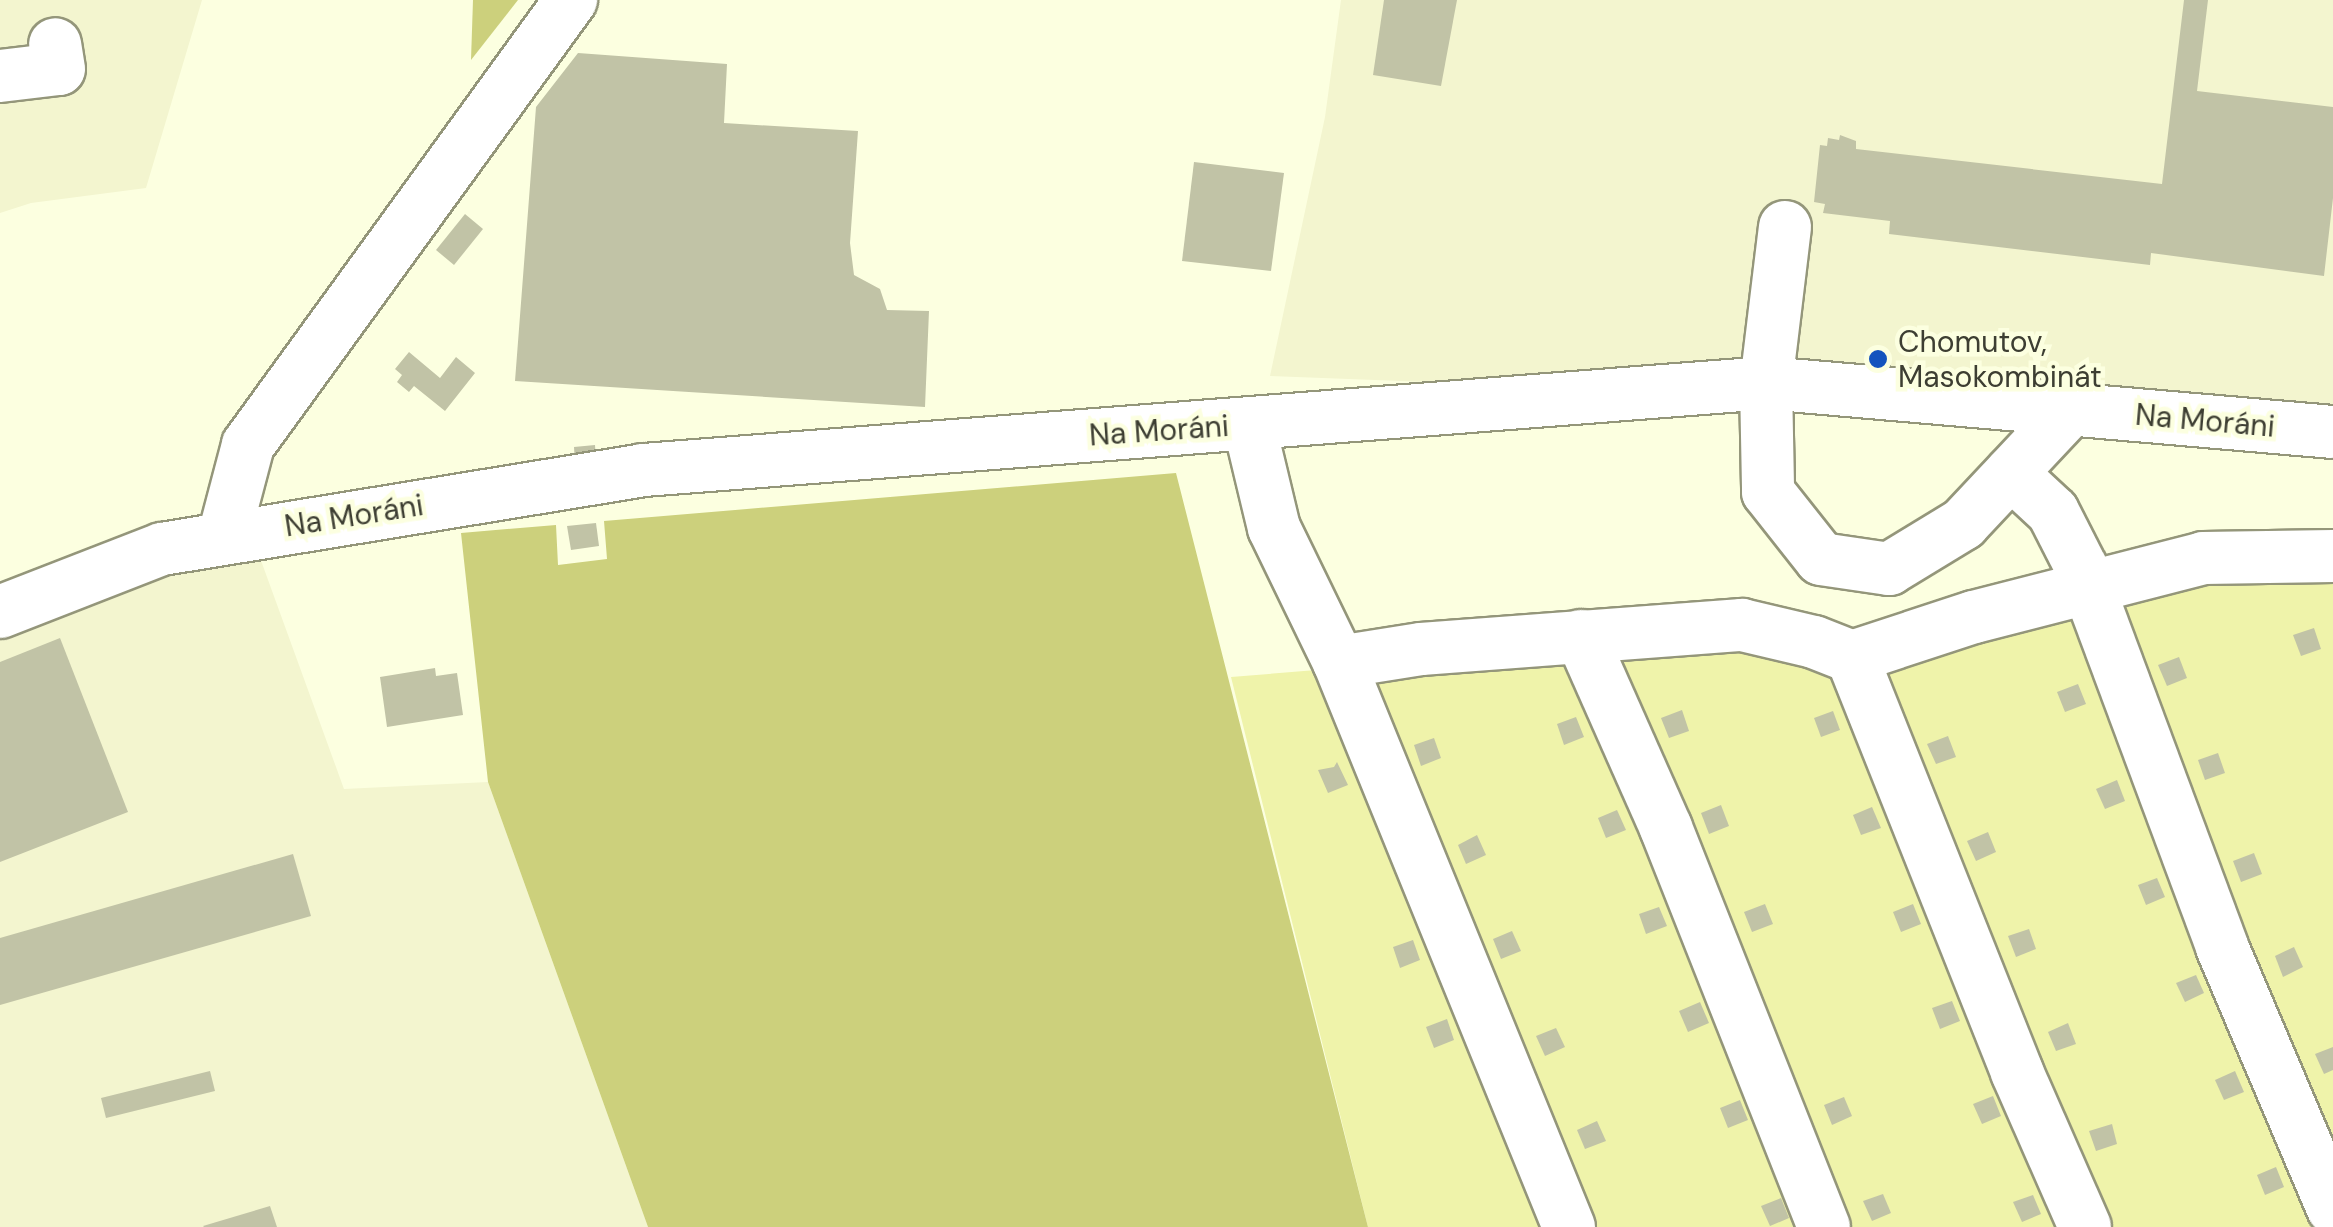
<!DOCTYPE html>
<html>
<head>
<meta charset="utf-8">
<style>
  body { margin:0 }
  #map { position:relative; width:2333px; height:1227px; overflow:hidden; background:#fcffe0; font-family:"DM Sans",sans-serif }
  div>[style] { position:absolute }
  .built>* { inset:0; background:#f3f5cf }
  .green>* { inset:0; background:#eff3aa }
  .forest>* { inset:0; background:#ccd07c }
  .building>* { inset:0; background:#c1c3a6 }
  .roads { filter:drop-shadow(2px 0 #94967a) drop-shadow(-2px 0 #94967a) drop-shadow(0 2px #94967a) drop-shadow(0 -2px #94967a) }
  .minor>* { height:52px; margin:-26px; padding:0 26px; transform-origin:26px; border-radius:26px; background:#fff }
  .dots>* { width:28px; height:28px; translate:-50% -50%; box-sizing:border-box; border:5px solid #fcffe0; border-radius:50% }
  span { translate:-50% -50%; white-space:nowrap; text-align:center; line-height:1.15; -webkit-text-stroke:9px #fcffe0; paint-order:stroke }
  .poi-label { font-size:30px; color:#3d3e32 }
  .left { translate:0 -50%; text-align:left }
  .street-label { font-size:30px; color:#3d3e32 }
</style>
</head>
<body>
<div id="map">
  <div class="built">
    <i style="clip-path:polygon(0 0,202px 0,146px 188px,31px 203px,0 213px)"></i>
    <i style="clip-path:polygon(1341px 0,2333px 0,2333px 417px,1270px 376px,1325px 117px)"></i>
    <i style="clip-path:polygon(259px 555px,344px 789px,488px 782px,648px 1227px,0 1227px,0 631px,152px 573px)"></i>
  </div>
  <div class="green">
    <i style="clip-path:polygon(2211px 564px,2333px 568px,2333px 1227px,1368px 1227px,1231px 677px,1735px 636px,1862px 668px)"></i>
  </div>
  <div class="forest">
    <i style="clip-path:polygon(473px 0,518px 0,471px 60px)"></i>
    <i style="clip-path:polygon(1176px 473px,1368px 1227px,648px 1227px,488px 782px,461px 533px,556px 525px,558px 565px,607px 559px,604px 521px)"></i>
  </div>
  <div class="building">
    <i style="clip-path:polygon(1384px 0,1457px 0,1441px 86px,1373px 75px)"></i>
    <i style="clip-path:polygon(2184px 0,2208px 0,2197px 91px,2333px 107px,2333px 198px,2324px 276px,2151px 253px,2150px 265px,1889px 234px,1890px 221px,1823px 213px,1825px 204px,1814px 202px,1820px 145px,1827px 146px,1828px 138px,1839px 140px,1840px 135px,1856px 141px,1856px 149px,2162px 184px)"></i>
    <i style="clip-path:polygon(578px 53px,727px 64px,724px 123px,858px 131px,850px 243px,854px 275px,880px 289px,887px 310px,929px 311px,925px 407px,515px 381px,536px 107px)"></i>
    <i style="clip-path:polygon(1194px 162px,1284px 173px,1271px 271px,1182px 261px)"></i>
    <i style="clip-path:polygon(465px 214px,483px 229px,454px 265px,436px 250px)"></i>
    <i style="clip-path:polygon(409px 352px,440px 378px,456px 357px,475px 373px,445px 411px,414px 386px,409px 392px,397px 382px,402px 375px,395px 369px)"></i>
    <i style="clip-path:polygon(595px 445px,596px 461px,575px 463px,574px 447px)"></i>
    <i style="clip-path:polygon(596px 523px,599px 546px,571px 550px,567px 526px)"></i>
    <i style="clip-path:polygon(2314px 628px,2321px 649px,2301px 656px,2293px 635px)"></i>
    <i style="clip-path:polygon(60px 638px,128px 812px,0 862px,0 662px)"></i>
    <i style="clip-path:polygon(2179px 657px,2187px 678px,2167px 686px,2158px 665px)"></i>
    <i style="clip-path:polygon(435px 668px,436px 676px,457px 673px,463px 715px,387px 727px,380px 677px)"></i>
    <i style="clip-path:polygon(2078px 684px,2086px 704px,2065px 712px,2057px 692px)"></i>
    <i style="clip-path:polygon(1682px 710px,1689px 731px,1669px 738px,1661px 718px)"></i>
    <i style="clip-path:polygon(1833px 711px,1840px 730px,1821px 737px,1814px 718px)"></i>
    <i style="clip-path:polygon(1576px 717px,1584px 737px,1564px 745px,1557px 724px)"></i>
    <i style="clip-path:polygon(1948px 736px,1956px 757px,1936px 764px,1927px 744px)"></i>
    <i style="clip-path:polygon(1434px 738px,1441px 758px,1421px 766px,1414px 745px)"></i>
    <i style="clip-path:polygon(2218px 753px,2225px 773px,2205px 780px,2198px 760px)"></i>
    <i style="clip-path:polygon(1337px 762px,1348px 785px,1328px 793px,1318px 770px,1334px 767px)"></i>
    <i style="clip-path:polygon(2117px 780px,2125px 801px,2105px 809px,2096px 789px)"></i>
    <i style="clip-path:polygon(1721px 805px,1729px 826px,1709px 834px,1701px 813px)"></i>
    <i style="clip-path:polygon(1872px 807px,1881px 828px,1861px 835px,1853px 815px)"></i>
    <i style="clip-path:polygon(1617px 810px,1626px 830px,1606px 838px,1598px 818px)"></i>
    <i style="clip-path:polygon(1988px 832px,1996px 852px,1976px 861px,1967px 841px)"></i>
    <i style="clip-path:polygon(1477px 835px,1486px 855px,1466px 864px,1458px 845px)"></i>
    <i style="clip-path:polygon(2254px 853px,2262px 874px,2241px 882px,2233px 861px)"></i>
    <i style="clip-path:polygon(293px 854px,311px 916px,0 1005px,0 938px)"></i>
    <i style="clip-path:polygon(2157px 878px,2165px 897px,2146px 905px,2138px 885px)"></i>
    <i style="clip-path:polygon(1765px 904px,1773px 924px,1752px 932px,1744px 912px)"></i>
    <i style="clip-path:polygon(1913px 904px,1921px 924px,1901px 932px,1893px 912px)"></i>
    <i style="clip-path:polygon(1659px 907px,1667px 926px,1646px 934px,1639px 914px)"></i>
    <i style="clip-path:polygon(2029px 929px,2036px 949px,2016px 957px,2008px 936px)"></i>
    <i style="clip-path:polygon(1512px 931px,1521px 951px,1501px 959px,1493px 939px)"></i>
    <i style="clip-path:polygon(1413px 940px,1420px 960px,1400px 968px,1393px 947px)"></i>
    <i style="clip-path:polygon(2294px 947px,2303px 967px,2283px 977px,2275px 956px)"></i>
    <i style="clip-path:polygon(2196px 975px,2204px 993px,2185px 1002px,2176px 983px)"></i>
    <i style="clip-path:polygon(1952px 1001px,1960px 1021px,1940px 1029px,1932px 1008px)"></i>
    <i style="clip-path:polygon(1700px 1002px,1709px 1023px,1688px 1032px,1679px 1011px)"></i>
    <i style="clip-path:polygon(1447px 1019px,1454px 1040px,1434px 1048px,1426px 1027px)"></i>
    <i style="clip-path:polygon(2068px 1023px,2076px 1044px,2056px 1051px,2048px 1032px)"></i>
    <i style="clip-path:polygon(1556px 1028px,1565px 1047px,1545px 1056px,1536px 1036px)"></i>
    <i style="clip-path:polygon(2333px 1047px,2333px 1070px,2324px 1074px,2315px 1054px)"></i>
    <i style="clip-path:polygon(210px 1071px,215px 1091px,106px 1118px,101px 1098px)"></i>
    <i style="clip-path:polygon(2235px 1071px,2244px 1092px,2224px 1100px,2215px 1080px)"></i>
    <i style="clip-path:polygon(1993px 1096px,2001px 1116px,1982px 1124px,1973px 1104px)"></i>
    <i style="clip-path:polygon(1844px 1097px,1852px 1116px,1832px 1125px,1824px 1105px)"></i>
    <i style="clip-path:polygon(1740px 1100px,1748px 1120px,1728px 1128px,1720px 1108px)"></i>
    <i style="clip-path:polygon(1597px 1121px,1606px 1141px,1585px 1149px,1577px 1130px)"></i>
    <i style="clip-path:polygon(2112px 1124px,2117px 1144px,2096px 1151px,2089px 1131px)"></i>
    <i style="clip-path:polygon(2276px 1167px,2284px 1187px,2265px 1195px,2257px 1175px)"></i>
    <i style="clip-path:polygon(1883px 1194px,1891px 1213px,1872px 1221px,1863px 1201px)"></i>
    <i style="clip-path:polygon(2033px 1195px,2041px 1214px,2022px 1222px,2013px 1202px)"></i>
    <i style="clip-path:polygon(1781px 1198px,1789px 1218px,1770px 1226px,1761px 1206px)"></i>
    <i style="clip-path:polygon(270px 1206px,277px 1227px,204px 1227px,203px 1226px)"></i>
  </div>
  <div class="roads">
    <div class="minor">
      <i style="left:0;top:76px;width:59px;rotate:-6.8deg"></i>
      <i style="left:59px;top:69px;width:25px;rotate:-99deg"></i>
      <i style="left:1785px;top:227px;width:157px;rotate:96.9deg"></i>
      <i style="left:1766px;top:383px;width:109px;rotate:88.9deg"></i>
      <i style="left:1768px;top:492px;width:85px;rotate:51.7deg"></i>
      <i style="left:1821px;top:559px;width:69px;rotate:8.4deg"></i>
      <i style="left:1889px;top:569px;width:87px;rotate:-31.3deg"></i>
      <i style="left:1963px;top:524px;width:158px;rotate:-46.8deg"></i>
      <i style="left:1249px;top:424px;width:107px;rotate:76.5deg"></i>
      <i style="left:1274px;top:528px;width:149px;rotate:64.1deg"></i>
      <i style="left:2011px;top:473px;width:57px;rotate:42.9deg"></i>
      <i style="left:2053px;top:512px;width:62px;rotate:63deg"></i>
      <i style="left:2081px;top:567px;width:405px;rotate:69.6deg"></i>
      <i style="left:2222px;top:947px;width:284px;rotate:67deg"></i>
      <i style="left:224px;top:536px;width:94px;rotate:-75.2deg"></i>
      <i style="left:248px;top:445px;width:550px;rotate:-54.03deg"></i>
      <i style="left:0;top:612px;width:174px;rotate:-21.3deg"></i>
      <i style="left:162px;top:549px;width:488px;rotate:-9.3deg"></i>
      <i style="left:644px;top:470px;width:1125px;rotate:-4.43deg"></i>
      <i style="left:1766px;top:383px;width:569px;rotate:4.94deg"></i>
      <i style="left:1581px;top:636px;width:210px;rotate:66.1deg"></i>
      <i style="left:1666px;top:828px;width:429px;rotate:68.4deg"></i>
      <i style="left:1852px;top:657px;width:447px;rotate:68.3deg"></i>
      <i style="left:2017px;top:1072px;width:169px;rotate:66.3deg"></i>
      <i style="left:1569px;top:1227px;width:610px;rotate:-112.15deg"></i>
      <i style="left:1339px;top:662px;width:83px;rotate:-9deg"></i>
      <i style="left:1421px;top:649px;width:322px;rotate:-4.3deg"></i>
      <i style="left:1742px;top:625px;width:74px;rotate:13.3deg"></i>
      <i style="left:1814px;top:642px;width:41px;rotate:21.5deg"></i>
      <i style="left:1852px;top:657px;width:128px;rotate:-18.2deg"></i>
      <i style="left:1974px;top:617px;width:236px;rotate:-14.4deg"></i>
      <i style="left:2203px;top:558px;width:130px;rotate:-0.9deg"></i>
    </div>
  </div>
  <div class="dots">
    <i style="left:1878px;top:359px;background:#1353be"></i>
  </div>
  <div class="poi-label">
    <span class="left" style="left:1898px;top:359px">Chomutov,<br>Masokombinát</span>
  </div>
  <div class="street-label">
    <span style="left:2205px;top:421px;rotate:5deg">Na Moráni</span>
    <span style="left:1159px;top:431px;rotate:-4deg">Na Moráni</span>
    <span style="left:354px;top:516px;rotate:-9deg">Na Moráni</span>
  </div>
</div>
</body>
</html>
